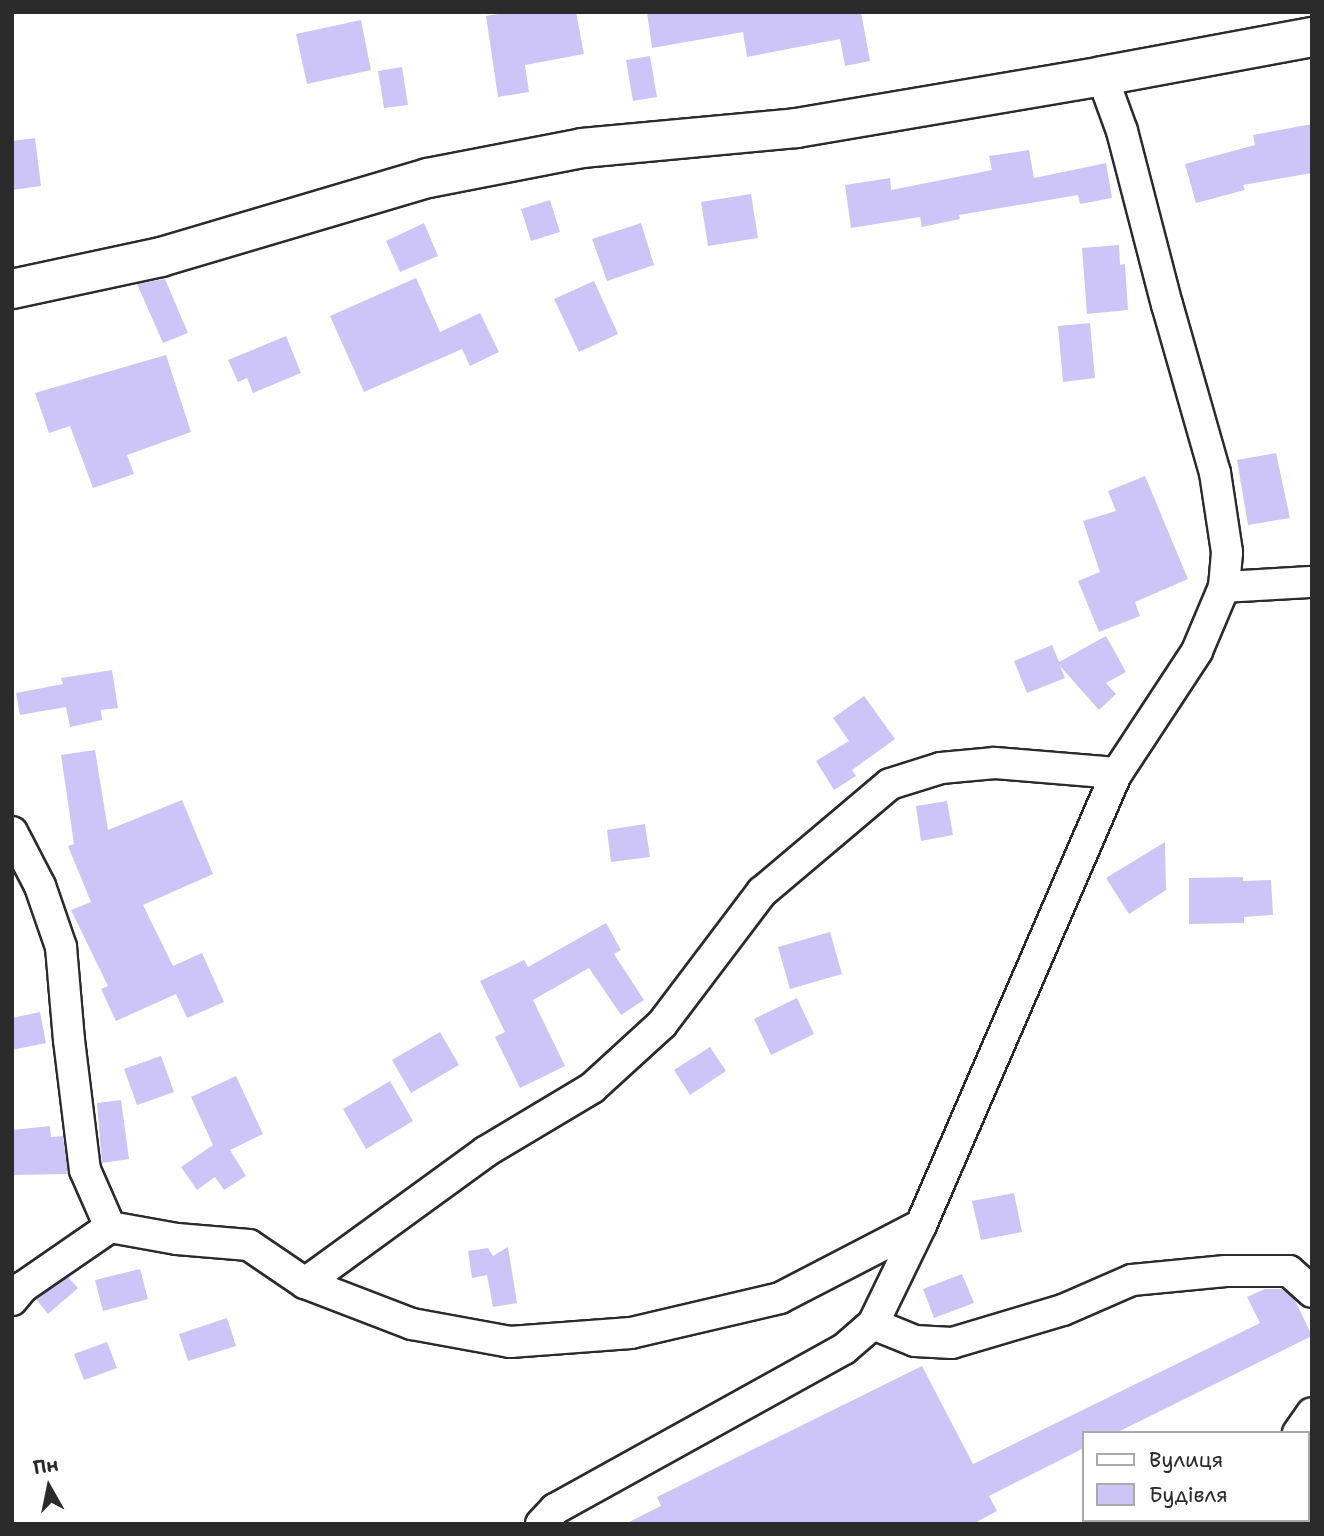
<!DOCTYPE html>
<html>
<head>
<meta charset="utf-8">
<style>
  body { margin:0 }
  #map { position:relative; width:1324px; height:1536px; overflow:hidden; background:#fff; font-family:"Shantell Sans",sans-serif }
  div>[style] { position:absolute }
  .building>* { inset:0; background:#cdc5f7 }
  .roads { filter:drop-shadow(2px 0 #2b2b2b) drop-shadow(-2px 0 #2b2b2b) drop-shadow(0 2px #2b2b2b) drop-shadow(0 -2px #2b2b2b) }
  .minor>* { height:30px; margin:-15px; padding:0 15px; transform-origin:15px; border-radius:15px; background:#fff }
  .major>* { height:38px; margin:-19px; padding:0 19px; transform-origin:19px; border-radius:19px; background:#fff }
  span { translate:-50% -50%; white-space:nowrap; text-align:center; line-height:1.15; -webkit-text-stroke:5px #fff; paint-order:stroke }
  .frame { position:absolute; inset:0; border:14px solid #2b2b2b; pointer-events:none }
  .legend { position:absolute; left:1082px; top:1431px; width:228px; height:91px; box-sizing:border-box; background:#fff; border:2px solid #aaa; margin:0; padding:9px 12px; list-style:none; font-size:21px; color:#2b2b2b }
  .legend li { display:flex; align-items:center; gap:14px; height:35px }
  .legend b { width:35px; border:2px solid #aaa }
  .north { position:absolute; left:14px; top:1452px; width:70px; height:70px; -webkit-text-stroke:5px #fff; paint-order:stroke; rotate:351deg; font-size:19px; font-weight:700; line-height:28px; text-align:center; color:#2b2b2b }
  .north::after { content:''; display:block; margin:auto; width:24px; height:32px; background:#2b2b2b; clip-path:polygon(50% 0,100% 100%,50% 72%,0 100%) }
</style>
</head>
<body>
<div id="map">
  <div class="building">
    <i style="clip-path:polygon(510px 12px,576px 12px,584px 54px,525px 65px,529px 92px,498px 97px,486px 16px)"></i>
    <i style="clip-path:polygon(647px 12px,861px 12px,870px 61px,845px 66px,840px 39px,747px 57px,743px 32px,652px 48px)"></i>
    <i style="clip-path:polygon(361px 20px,371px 70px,307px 84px,296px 34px)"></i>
    <i style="clip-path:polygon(650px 56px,657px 97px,633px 101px,626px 60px)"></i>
    <i style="clip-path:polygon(402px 67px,408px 105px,384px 108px,378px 71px)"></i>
    <i style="clip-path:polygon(1312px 124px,1312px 173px,1243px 185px,1245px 190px,1196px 203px,1185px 164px,1255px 145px,1253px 135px)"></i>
    <i style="clip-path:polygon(35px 138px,41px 186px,12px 190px,12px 141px)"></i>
    <i style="clip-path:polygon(1029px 150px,1034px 178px,1106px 163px,1112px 198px,1080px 204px,1078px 195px,959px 215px,960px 219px,922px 227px,920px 217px,851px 228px,845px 185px,890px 178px,891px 190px,992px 170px,989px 156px)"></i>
    <i style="clip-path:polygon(751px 194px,758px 238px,708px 246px,701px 202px)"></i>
    <i style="clip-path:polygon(550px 200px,560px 232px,531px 241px,521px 209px)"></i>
    <i style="clip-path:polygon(424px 223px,438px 256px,400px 272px,386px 241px)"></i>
    <i style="clip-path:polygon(641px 223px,654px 265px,607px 281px,592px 239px)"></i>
    <i style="clip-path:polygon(1119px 245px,1120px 265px,1125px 264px,1128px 310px,1087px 314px,1082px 248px)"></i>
    <i style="clip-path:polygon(416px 278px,440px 332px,480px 313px,499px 352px,470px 366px,462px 349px,364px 392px,330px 316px)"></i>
    <i style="clip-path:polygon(165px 279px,188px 333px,163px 343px,137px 284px)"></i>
    <i style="clip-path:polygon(594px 281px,618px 334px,579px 352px,554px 299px)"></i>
    <i style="clip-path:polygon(1090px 323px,1095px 378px,1063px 382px,1058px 326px)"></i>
    <i style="clip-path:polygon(286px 336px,301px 373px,253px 393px,247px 378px,238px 382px,228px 360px)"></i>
    <i style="clip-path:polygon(166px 355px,191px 432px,127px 455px,134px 474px,93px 488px,70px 426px,49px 433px,35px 393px)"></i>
    <i style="clip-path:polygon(1276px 453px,1290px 518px,1248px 525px,1237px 460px)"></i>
    <i style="clip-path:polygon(1145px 476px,1188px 579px,1135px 602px,1140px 616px,1099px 632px,1078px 581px,1100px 572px,1083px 521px,1116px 511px,1108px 491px)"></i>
    <i style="clip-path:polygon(1106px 636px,1126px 672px,1106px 683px,1116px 694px,1099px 710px,1060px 666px,1065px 678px,1027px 693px,1014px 661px,1052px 645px,1059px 662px)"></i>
    <i style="clip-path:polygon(112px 670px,118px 708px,101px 710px,102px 720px,70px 727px,66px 707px,20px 715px,16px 693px,63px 684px,61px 678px)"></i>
    <i style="clip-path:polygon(864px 696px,895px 739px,852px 770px,856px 776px,834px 790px,816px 761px,849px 741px,833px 718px)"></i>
    <i style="clip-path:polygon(95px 750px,108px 830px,182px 800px,213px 874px,143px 905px,173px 966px,202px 953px,224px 1002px,187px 1018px,176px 994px,116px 1021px,101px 989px,108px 986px,71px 910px,91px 902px,68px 846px,74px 844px,61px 755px)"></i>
    <i style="clip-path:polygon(947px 801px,953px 835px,921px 841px,916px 806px)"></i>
    <i style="clip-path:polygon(645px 824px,650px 857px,611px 862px,607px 830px)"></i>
    <i style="clip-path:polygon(1165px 842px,1166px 890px,1129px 914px,1106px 878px)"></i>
    <i style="clip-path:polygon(1243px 877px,1243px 881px,1271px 880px,1273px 915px,1244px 917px,1244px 923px,1189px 924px,1189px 878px)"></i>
    <i style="clip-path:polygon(606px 923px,621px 950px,614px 954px,644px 1000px,621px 1015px,589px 968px,533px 1000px,565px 1066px,520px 1088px,495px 1037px,505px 1032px,480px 981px,524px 960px,528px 967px)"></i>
    <i style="clip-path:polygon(830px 932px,842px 974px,790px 989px,778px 947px)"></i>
    <i style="clip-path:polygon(797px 998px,814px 1034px,771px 1055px,754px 1019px)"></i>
    <i style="clip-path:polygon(40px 1012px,46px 1043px,12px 1050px,12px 1018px)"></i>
    <i style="clip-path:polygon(440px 1032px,459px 1065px,411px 1093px,392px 1060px)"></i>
    <i style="clip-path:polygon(710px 1047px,726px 1071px,690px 1095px,674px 1070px)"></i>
    <i style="clip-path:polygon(161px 1056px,174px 1092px,137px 1105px,124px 1069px)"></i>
    <i style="clip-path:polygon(236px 1076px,263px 1134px,230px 1150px,246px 1176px,224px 1190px,215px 1177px,197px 1190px,181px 1167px,213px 1145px,191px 1097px)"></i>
    <i style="clip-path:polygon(390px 1081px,413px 1121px,366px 1149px,343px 1109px)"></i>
    <i style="clip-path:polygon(121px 1100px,129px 1159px,102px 1163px,97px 1103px)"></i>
    <i style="clip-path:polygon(50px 1126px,51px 1137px,63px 1136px,68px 1174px,12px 1175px,12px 1130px)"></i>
    <i style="clip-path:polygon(1014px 1193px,1022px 1232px,981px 1240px,972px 1201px)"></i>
    <i style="clip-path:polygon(508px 1247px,517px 1303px,493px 1307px,487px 1275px,472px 1278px,468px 1251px,488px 1248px,493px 1256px)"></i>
    <i style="clip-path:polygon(140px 1269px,148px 1299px,103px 1311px,95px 1280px)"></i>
    <i style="clip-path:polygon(962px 1274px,974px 1303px,934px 1318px,923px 1289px)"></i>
    <i style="clip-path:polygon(68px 1277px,78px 1288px,48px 1314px,36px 1299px)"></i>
    <i style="clip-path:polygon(1265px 1289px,1282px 1289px,1295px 1300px,1312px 1336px,1116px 1433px,1084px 1433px,1084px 1448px,989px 1496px,997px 1511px,973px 1524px,625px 1524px,661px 1506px,657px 1497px,922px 1366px,973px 1464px,1260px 1323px,1247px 1297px)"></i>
    <i style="clip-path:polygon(227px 1318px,236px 1346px,188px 1361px,179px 1334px)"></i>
    <i style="clip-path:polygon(107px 1342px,117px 1368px,84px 1380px,74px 1354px)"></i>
  </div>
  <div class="roads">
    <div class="minor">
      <i style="left:1224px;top:587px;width:88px;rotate:-3.3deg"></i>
      <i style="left:12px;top:832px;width:61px;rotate:62.6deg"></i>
      <i style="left:40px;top:886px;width:65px;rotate:71deg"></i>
      <i style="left:61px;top:947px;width:93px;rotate:85.1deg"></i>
      <i style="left:69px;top:1040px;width:131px;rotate:83deg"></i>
      <i style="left:85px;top:1170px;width:62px;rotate:66.3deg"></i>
      <i style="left:305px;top:1283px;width:223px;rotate:-36deg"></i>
      <i style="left:485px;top:1152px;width:125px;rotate:-30.9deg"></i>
      <i style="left:592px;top:1088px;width:95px;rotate:-42.4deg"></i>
      <i style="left:662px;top:1024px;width:166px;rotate:-52.9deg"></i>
      <i style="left:762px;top:892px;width:167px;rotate:-40.2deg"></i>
      <i style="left:890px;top:784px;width:53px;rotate:-17.4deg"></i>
      <i style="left:941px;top:768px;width:54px;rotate:-5.3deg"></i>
      <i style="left:995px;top:763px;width:122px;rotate:4.7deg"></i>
      <i style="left:12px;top:1300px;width:17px;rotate:-50deg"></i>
      <i style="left:23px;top:1287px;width:106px;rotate:-34.6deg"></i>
      <i style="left:110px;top:1227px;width:68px;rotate:10.2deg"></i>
      <i style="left:177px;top:1239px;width:72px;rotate:4.8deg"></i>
      <i style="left:249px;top:1245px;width:68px;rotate:34.2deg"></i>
      <i style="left:305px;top:1283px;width:115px;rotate:21deg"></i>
      <i style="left:412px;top:1324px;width:100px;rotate:10.4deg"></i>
      <i style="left:510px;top:1342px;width:121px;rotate:-4.3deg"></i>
      <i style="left:631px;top:1333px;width:153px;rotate:-13.2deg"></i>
      <i style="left:780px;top:1298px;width:159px;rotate:-27.4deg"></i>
      <i style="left:921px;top:1225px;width:493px;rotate:-66.6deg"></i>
      <i style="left:1117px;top:773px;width:146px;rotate:-56.7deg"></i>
      <i style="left:1197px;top:651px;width:69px;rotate:-67.1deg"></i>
      <i style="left:1224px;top:587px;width:35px;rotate:-85deg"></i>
      <i style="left:1227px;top:552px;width:80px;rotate:-98.6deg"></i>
      <i style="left:1215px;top:473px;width:175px;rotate:-105.9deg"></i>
      <i style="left:1167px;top:305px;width:180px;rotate:-104.5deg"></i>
      <i style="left:1122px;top:131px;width:59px;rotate:-110deg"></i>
      <i style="left:873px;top:1324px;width:45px;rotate:22deg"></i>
      <i style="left:915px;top:1341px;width:37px;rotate:3deg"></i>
      <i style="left:952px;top:1343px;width:116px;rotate:-16.6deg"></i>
      <i style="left:1063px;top:1310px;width:75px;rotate:-23.5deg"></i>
      <i style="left:1132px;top:1280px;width:94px;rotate:-5.5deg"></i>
      <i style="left:1226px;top:1271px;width:63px"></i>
      <i style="left:1289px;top:1271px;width:31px;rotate:42deg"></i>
      <i style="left:1298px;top:1433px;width:24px;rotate:-55deg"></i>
      <i style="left:541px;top:1524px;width:21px;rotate:-47deg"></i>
      <i style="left:555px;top:1509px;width:330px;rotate:-29deg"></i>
      <i style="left:844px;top:1349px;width:38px;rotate:-41deg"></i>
      <i style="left:873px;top:1324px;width:110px;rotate:-64.1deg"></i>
      <i style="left:1218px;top:1524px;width:6px;rotate:-45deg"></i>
    </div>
    <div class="major">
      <i style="left:12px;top:289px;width:152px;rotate:-12.1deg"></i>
      <i style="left:161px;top:257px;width:278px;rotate:-16.5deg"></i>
      <i style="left:428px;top:178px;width:157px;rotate:-11deg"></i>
      <i style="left:582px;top:148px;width:215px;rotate:-5.3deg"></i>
      <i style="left:796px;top:128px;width:310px;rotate:-9.6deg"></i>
      <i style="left:1102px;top:76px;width:214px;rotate:-10.5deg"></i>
    </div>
  </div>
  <div class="frame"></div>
  <ul class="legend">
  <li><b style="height:9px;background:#fff"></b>Вулиця</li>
  <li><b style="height:19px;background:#cdc5f7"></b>Будівля</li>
  </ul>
  <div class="north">Пн</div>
</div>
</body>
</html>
